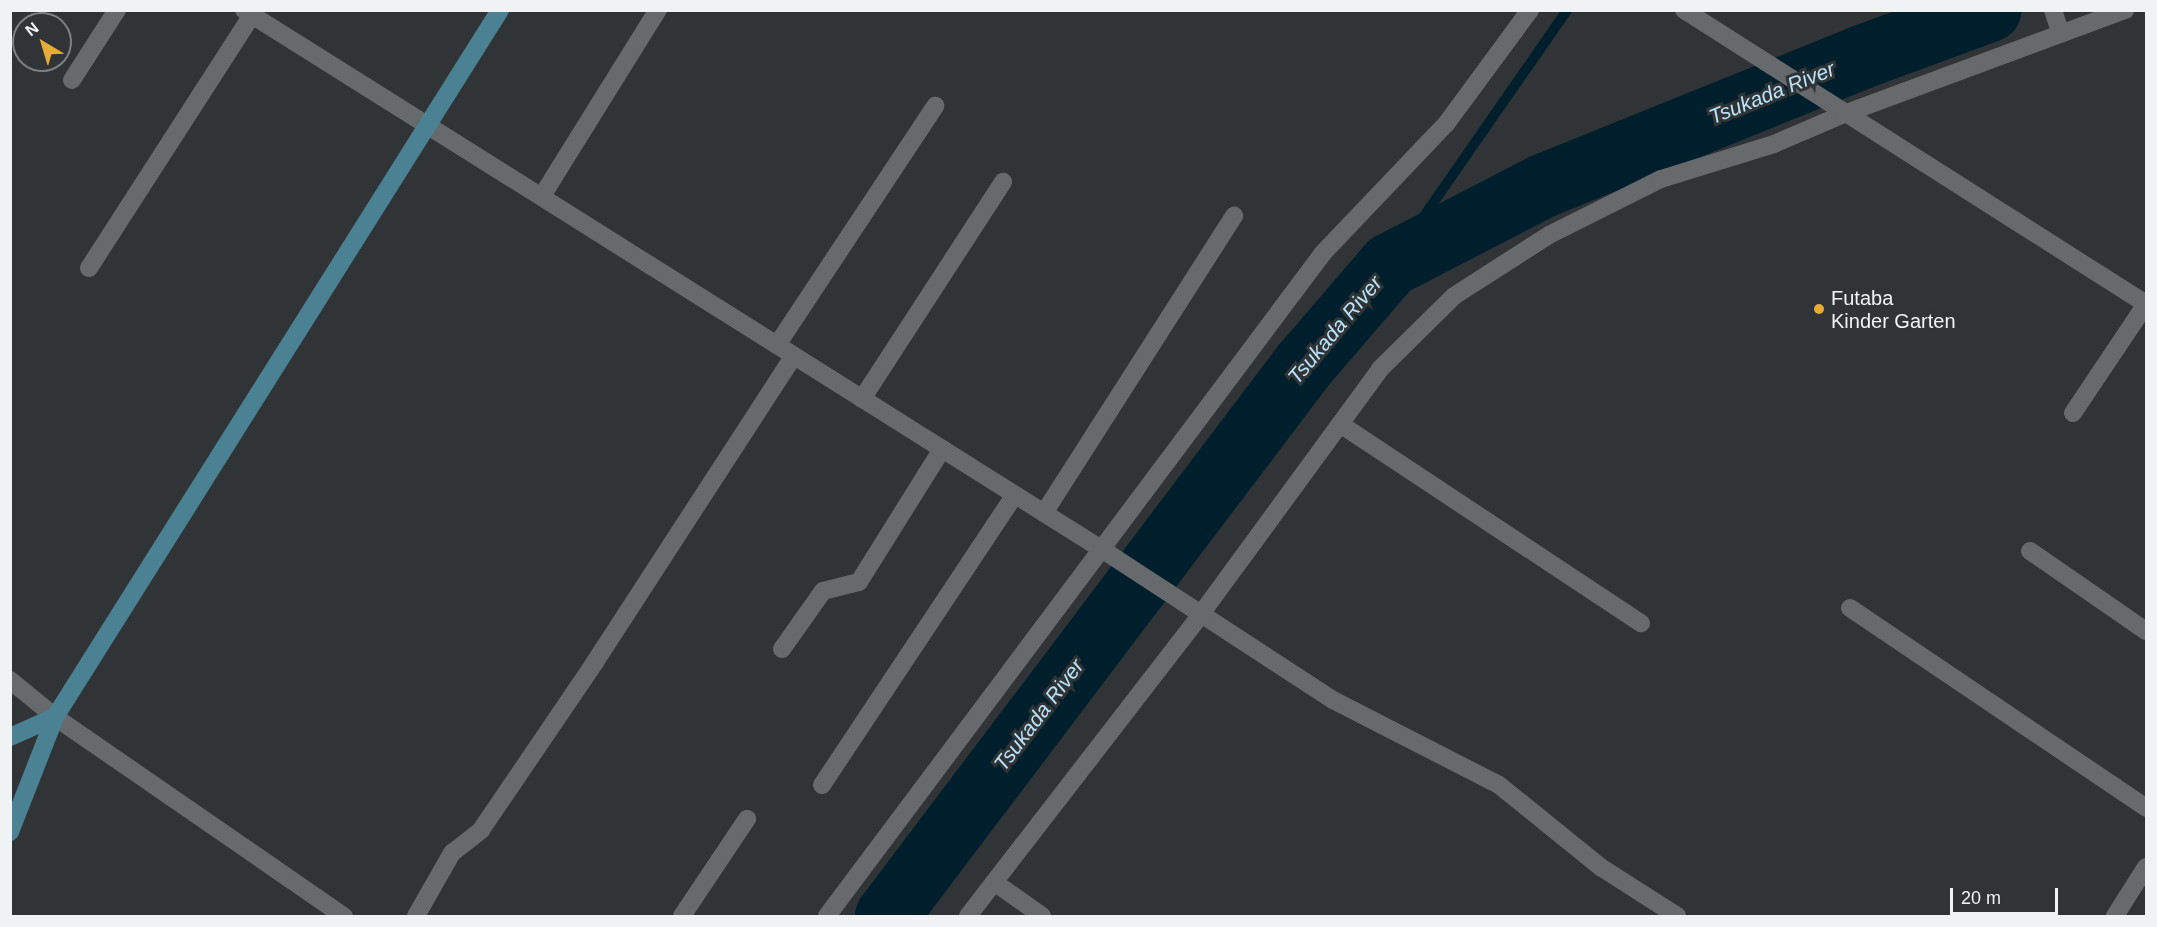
<!DOCTYPE html>
<html>
<head>
<meta charset="utf-8">
<style>
  body { margin:0 }
  #map { position:relative; width:2157px; height:927px; overflow:hidden; background:#303436; font-family:Helvetica,sans-serif }
  div>[style] { position:absolute }
  .stream>* { height:10px; margin:-5px; padding:0 5px; transform-origin:5px; border-radius:5px; background:#001f2d }
  .river>* { height:64px; margin:-32px; padding:0 32px; transform-origin:32px; border-radius:32px; background:#001f2d }
  .lane>* { height:18px; margin:-9px; padding:0 9px; transform-origin:9px; border-radius:9px; background:#666a6c }
  .street>* { height:18px; margin:-9px; padding:0 9px; transform-origin:9px; border-radius:9px; background:#666a6c }
  .secondary>* { height:18px; margin:-9px; padding:0 9px; transform-origin:9px; border-radius:9px; background:#4a8294 }
  .dots>* { width:16px; height:16px; translate:-50% -50%; box-sizing:border-box; border:3px solid #303436; border-radius:50% }
  span { translate:-50% -50%; white-space:nowrap; text-align:center; line-height:1.15; -webkit-text-stroke:6px #303436; paint-order:stroke }
  .poi-label { font-size:20px; color:#f0f3f4 }
  .left { translate:0 -50%; text-align:left }
  .water-label { font-size:21px; color:#b8e3f9; font-style:italic }
  .frame { position:absolute; inset:0; border:12px solid #f0f3f4; pointer-events:none }
  .north { position:absolute; left:12px; top:12px; width:60px; height:60px; box-sizing:border-box; background:#303436; border:2px solid #7d8082; border-radius:50%; rotate:322deg; font-size:16px; font-weight:700; line-height:24px; text-align:center; color:#f0f3f4 }
  .north::after { content:''; display:block; margin:auto; width:21px; height:27px; background:#e7ac37; clip-path:polygon(50% 0,100% 100%,50% 72%,0 100%) }
  .scale { position:absolute; left:1950px; top:888px; width:108px; height:27px; box-sizing:border-box; border:3px solid #f0f3f4; border-top:0; padding-left:8px; font-size:18px; line-height:21px; white-space:nowrap; color:#f0f3f4; -webkit-text-stroke:4px #303436; paint-order:stroke }
</style>
</head>
<body>
<div id="map">
  <div class="stream">
    <i style="left:1390px;top:265px;width:310px;rotate:-55.2deg"></i>
  </div>
  <div class="river">
    <i style="left:887px;top:916px;width:690px;rotate:-52.9deg"></i>
    <i style="left:1303px;top:366px;width:133px;rotate:-49.3deg"></i>
    <i style="left:1390px;top:265px;width:172px;rotate:-27.3deg"></i>
    <i style="left:1543px;top:186px;width:344px;rotate:-22deg"></i>
    <i style="left:1862px;top:57px;width:136px;rotate:-20.2deg"></i>
  </div>
  <div class="lane">
    <i style="left:72px;top:80px;width:83px;rotate:-57.3deg"></i>
    <i style="left:542px;top:196px;width:219px;rotate:-58.1deg"></i>
    <i style="left:89px;top:268px;width:301px;rotate:-57.2deg"></i>
    <i style="left:777px;top:345px;width:287px;rotate:-56.5deg"></i>
    <i style="left:2073px;top:413px;width:131px;rotate:-56.2deg"></i>
    <i style="left:782px;top:649px;width:71px;rotate:-54.7deg"></i>
    <i style="left:823px;top:591px;width:37px;rotate:-14deg"></i>
    <i style="left:859px;top:582px;width:157px;rotate:-58deg"></i>
    <i style="left:822px;top:785px;width:348px;rotate:-56.4deg"></i>
  </div>
  <div class="street">
    <i style="left:244px;top:10px;width:1018px;rotate:32.16deg"></i>
    <i style="left:1106px;top:552px;width:271px;rotate:33.1deg"></i>
    <i style="left:1333px;top:700px;width:186px;rotate:27.1deg"></i>
    <i style="left:1499px;top:785px;width:132px;rotate:38.9deg"></i>
    <i style="left:1602px;top:868px;width:89px;rotate:32.6deg"></i>
    <i style="left:1684px;top:10px;width:548px;rotate:32.47deg"></i>
    <i style="left:2053px;top:10px;width:25px;rotate:72deg"></i>
    <i style="left:862px;top:399px;width:259px;rotate:-57deg"></i>
    <i style="left:1340px;top:424px;width:361px;rotate:33.5deg"></i>
    <i style="left:1044px;top:513px;width:353px;rotate:-57.4deg"></i>
    <i style="left:2030px;top:551px;width:141px;rotate:34.6deg"></i>
    <i style="left:1850px;top:608px;width:357px;rotate:34deg"></i>
    <i style="left:10px;top:680px;width:58px;rotate:39.4deg"></i>
    <i style="left:55px;top:717px;width:351px;rotate:34.6deg"></i>
    <i style="left:994px;top:882px;width:59px;rotate:35.3deg"></i>
    <i style="left:416px;top:916px;width:73px;rotate:-60.3deg"></i>
    <i style="left:452px;top:853px;width:37px;rotate:-38deg"></i>
    <i style="left:481px;top:830px;width:203px;rotate:-55.8deg"></i>
    <i style="left:595px;top:662px;width:364px;rotate:-57deg"></i>
    <i style="left:682px;top:916px;width:117px;rotate:-56.2deg"></i>
    <i style="left:827px;top:916px;width:828px;rotate:-53.2deg"></i>
    <i style="left:1323px;top:253px;width:178px;rotate:-46.4deg"></i>
    <i style="left:1446px;top:124px;width:142px;rotate:-53.6deg"></i>
    <i style="left:968px;top:916px;width:381px;rotate:-52.3deg"></i>
    <i style="left:1201px;top:614px;width:303px;rotate:-53.8deg"></i>
    <i style="left:1380px;top:369px;width:104px;rotate:-44.6deg"></i>
    <i style="left:1454px;top:296px;width:113px;rotate:-32.7deg"></i>
    <i style="left:1549px;top:235px;width:125px;rotate:-26.6deg"></i>
    <i style="left:1661px;top:179px;width:118px;rotate:-17.2deg"></i>
    <i style="left:1774px;top:144px;width:76px;rotate:-23.2deg"></i>
    <i style="left:1844px;top:114px;width:300px;rotate:-20.3deg"></i>
    <i style="left:2115px;top:916px;width:58px;rotate:-57.7deg"></i>
  </div>
  <div class="secondary">
    <i style="left:10px;top:737px;width:49px;rotate:-24deg"></i>
    <i style="left:10px;top:832px;width:123px;rotate:-68.6deg"></i>
    <i style="left:55px;top:717px;width:835px;rotate:-57.81deg"></i>
  </div>
  <div class="dots">
    <i style="left:1819px;top:309px;background:#e7ac37"></i>
  </div>
  <div class="poi-label">
    <span class="left" style="left:1831px;top:310px">Futaba<br>Kinder Garten</span>
  </div>
  <div class="water-label">
    <span style="left:1772px;top:93px;rotate:-22deg">Tsukada River</span>
    <span style="left:1335px;top:330px;rotate:-50deg">Tsukada River</span>
    <span style="left:1039px;top:715px;rotate:-53deg">Tsukada River</span>
  </div>
  <div class="frame"></div>
  <div class="north">N</div>
  <div class="scale">20 m</div>
</div>
</body>
</html>
